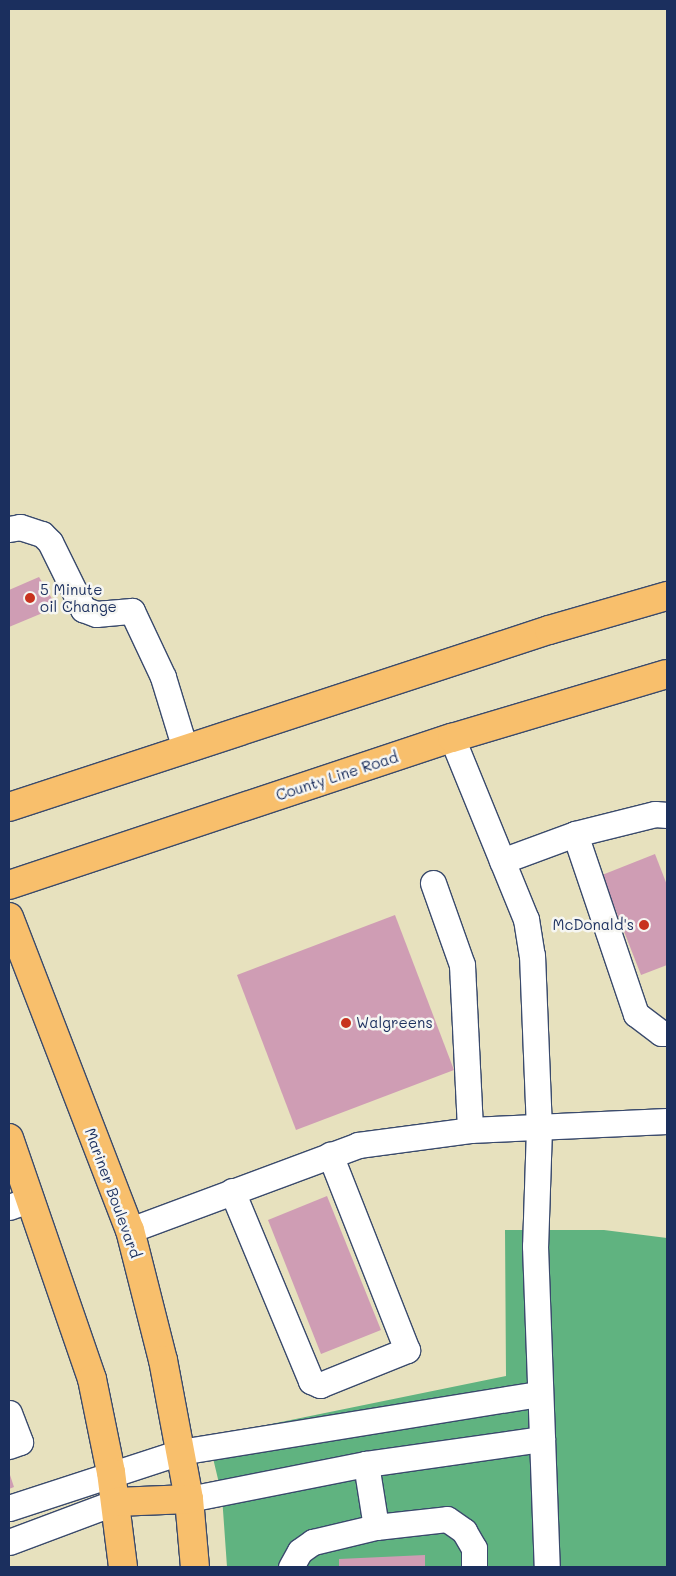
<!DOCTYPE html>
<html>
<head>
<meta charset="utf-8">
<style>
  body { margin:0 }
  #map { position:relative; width:676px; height:1576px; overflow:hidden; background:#e7e1be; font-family:Mali,sans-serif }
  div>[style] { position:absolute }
  .forest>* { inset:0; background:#60b380 }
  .building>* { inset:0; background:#cf9db4 }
  .roads { filter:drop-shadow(1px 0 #3a4a6c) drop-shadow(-1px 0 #3a4a6c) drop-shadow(0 1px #3a4a6c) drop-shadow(0 -1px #3a4a6c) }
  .minor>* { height:25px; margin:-12.5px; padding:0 12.5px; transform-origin:12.5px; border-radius:12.5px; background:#fff }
  .major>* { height:28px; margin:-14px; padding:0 14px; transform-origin:14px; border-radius:14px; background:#f8bf6c }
  .dots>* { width:14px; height:14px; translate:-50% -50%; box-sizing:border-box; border:2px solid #f6f6f2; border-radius:50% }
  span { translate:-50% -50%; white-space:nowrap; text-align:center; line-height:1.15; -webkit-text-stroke:5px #f6f6f2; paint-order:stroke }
  .poi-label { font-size:15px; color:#1b2f5e }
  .left { translate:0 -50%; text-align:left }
  .right { translate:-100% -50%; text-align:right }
  .street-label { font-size:15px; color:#1b2f5e }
  .frame { position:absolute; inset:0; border:10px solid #1b2f5e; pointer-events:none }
</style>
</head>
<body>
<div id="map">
  <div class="forest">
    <i style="clip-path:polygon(505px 1230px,604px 1230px,667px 1238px,667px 1567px,227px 1567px,222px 1496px,208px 1437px,506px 1376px)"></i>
  </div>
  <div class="building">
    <i style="clip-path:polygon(39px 577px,57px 607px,9px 627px,9px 590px)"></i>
    <i style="clip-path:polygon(655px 854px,667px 885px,667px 965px,641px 975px,602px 875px)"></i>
    <i style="clip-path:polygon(395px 915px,454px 1070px,296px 1130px,237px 975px)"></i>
    <i style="clip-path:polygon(327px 1196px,381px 1330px,321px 1354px,268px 1220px)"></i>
    <i style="clip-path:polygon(9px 1472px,14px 1487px,9px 1489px)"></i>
    <i style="clip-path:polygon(425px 1555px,425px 1567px,339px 1567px,339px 1559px)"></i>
  </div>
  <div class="roads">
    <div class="minor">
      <i style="left:9px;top:529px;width:11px;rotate:-10deg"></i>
      <i style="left:20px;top:527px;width:23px;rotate:18deg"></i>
      <i style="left:42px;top:534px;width:11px;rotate:45deg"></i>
      <i style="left:50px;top:542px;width:75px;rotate:63.8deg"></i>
      <i style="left:83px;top:609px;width:14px;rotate:21deg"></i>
      <i style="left:96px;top:614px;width:36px;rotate:-5deg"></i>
      <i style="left:132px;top:611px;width:73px;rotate:64.8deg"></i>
      <i style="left:163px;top:677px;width:75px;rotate:73deg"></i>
      <i style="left:452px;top:738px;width:196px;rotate:67.8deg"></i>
      <i style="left:526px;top:919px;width:36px;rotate:81deg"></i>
      <i style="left:532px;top:955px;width:173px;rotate:87.7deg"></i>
      <i style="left:539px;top:1128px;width:118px;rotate:91.9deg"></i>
      <i style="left:535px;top:1246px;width:321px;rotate:87.9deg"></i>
      <i style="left:667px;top:815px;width:12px;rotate:-175deg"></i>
      <i style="left:655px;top:814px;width:82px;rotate:166deg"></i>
      <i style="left:575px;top:834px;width:190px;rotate:71.3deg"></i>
      <i style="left:636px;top:1014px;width:31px;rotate:37deg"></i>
      <i style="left:661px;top:1033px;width:6px"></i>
      <i style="left:502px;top:861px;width:78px;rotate:-20.3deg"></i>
      <i style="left:433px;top:883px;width:87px;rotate:70.5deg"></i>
      <i style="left:462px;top:965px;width:165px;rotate:87.2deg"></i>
      <i style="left:232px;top:1191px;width:206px;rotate:67.4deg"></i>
      <i style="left:311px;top:1381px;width:10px;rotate:24deg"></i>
      <i style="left:320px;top:1385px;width:94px;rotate:-21.9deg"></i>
      <i style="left:407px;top:1350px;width:210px;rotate:-111.5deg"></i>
      <i style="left:9px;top:1207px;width:23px;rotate:-20deg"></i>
      <i style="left:130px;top:1230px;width:243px;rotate:-20.4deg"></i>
      <i style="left:358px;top:1145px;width:113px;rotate:-7.6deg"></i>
      <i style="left:470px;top:1130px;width:197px;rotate:-2.6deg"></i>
      <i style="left:9px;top:1413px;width:31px;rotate:69deg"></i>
      <i style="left:20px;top:1442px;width:12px;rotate:160deg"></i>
      <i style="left:189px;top:1499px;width:180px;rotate:-11.2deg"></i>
      <i style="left:366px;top:1464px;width:178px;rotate:-8.1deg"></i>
      <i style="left:9px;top:1508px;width:180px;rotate:-18.1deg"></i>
      <i style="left:180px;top:1452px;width:364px;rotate:-9.2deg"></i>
      <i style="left:376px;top:1527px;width:71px;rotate:-6.4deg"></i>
      <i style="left:447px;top:1519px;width:21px;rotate:35deg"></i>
      <i style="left:464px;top:1531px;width:20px;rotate:60deg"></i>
      <i style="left:474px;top:1548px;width:19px;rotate:90deg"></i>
      <i style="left:9px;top:1542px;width:114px;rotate:-20.5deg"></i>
      <i style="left:291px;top:1567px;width:18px;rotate:-61deg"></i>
      <i style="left:300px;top:1551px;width:16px;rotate:-35deg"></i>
      <i style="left:313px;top:1542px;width:65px;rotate:-13.4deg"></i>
      <i style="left:376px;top:1527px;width:64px;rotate:-99deg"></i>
    </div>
    <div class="major">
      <i style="left:9px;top:807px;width:568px;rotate:-18.15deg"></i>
      <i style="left:549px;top:630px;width:123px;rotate:-16.1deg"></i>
      <i style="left:9px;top:885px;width:467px;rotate:-18.4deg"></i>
      <i style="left:452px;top:738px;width:224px;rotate:-16.6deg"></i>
      <i style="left:9px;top:917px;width:336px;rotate:68.9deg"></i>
      <i style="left:130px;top:1230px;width:134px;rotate:75.8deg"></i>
      <i style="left:163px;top:1360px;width:141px;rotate:79.4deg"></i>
      <i style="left:189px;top:1499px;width:68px;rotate:85deg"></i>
      <i style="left:9px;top:1138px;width:255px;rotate:71deg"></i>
      <i style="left:92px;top:1379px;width:95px;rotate:78.5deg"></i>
      <i style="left:111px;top:1472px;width:96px;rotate:82.8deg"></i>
      <i style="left:116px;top:1502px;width:73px;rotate:-2.4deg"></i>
    </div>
  </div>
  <div class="dots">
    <i style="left:30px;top:598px;background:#c8321e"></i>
    <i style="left:644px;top:925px;background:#c8321e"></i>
    <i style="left:346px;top:1023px;background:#c8321e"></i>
  </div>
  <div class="poi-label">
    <span class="left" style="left:40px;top:598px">5 Minute<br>oil Change</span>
    <span class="right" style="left:634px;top:925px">McDonald's</span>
    <span class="left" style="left:356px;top:1023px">Walgreens</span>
  </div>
  <div class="street-label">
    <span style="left:337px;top:776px;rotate:-18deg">County Line Road</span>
    <span style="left:113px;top:1193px;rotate:70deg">Mariner Boulevard</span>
  </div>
  <div class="frame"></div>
</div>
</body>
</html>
